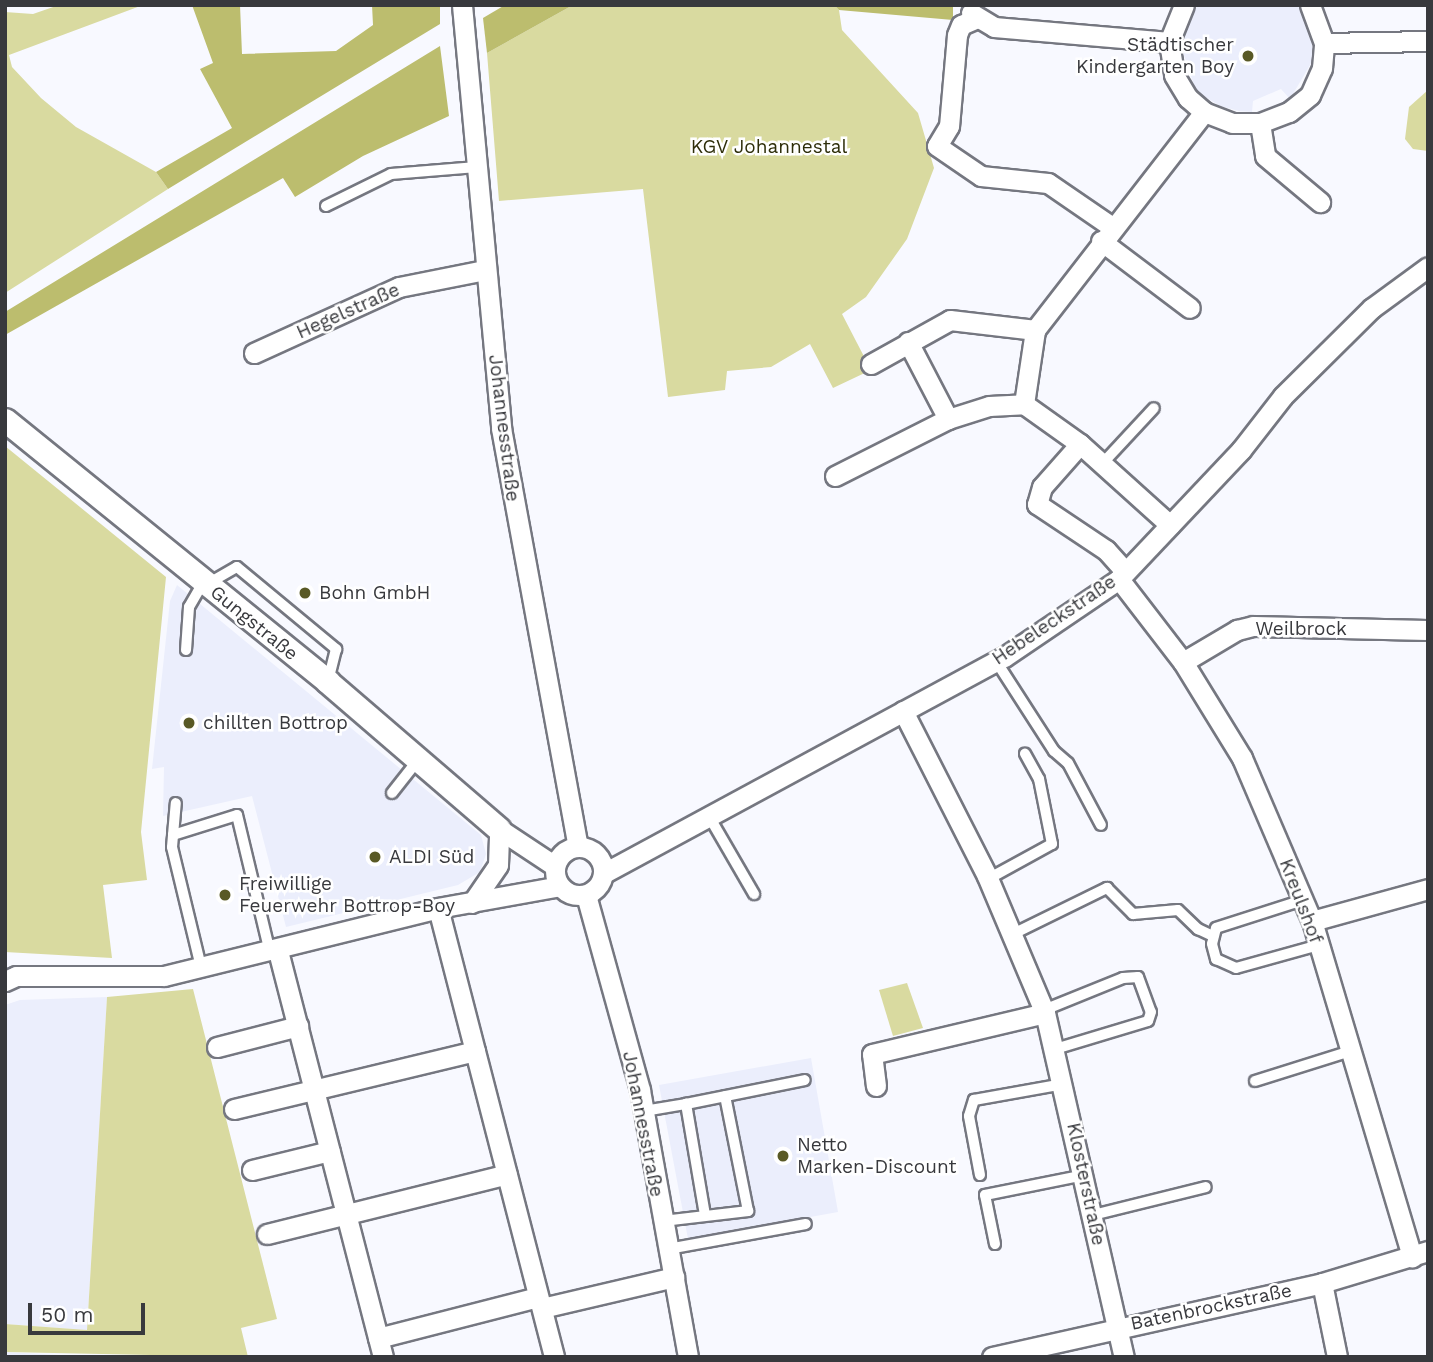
<!DOCTYPE html>
<html>
<head>
<meta charset="utf-8">
<style>
  body { margin:0 }
  #map { position:relative; width:1433px; height:1362px; overflow:hidden; background:#f8f9ff; font-family:"Work Sans",sans-serif }
  div>[style] { position:absolute }
  .built>* { inset:0; background:#ebeefc }
  .green>* { inset:0; background:#d9daa0 }
  .forest>* { inset:0; background:#bcbd6e }
  .roads { filter:drop-shadow(2px 0 #757780) drop-shadow(-2px 0 #757780) drop-shadow(0 2px #757780) drop-shadow(0 -2px #757780) }
  .service>* { height:10px; margin:-5px; padding:0 5px; transform-origin:5px; border-radius:5px; background:#fff }
  .minor>* { height:19px; margin:-9.5px; padding:0 9.5px; transform-origin:9.5px; border-radius:9.5px; background:#fff }
  .minor>.ring { margin:-9.5px; padding:0; box-sizing:content-box; background:none; border:19px solid #fff; border-radius:50% }
  .tertiary>* { height:23px; margin:-11.5px; padding:0 11.5px; transform-origin:11.5px; border-radius:11.5px; background:#fff }
  .dots>* { width:19px; height:19px; translate:-50% -50%; box-sizing:border-box; border:4px solid #fff; border-radius:50% }
  span { translate:-50% -50%; white-space:nowrap; text-align:center; line-height:1.15; -webkit-text-stroke:5px #fff; paint-order:stroke }
  .poi-label { font-size:19px; color:#38393d }
  .right { translate:-100% -50%; text-align:right }
  .left { translate:0 -50%; text-align:left }
  .park-label { font-size:19px; color:#2e2e0a }
  .street-label { font-size:19px; color:#38393d }
  .frame { position:absolute; inset:0; border:7px solid #38393d; pointer-events:none }
  .scale { position:absolute; left:28px; top:1303px; width:117px; height:32px; box-sizing:border-box; border:4px solid #38393d; border-top:0; padding-left:9px; font-size:21px; line-height:24px; white-space:nowrap; color:#38393d; -webkit-text-stroke:5px #fff; paint-order:stroke }
</style>
</head>
<body>
<div id="map">
  <div class="built">
    <i style="clip-path:polygon(1198px 5px,1298px 5px,1311px 30px,1313px 60px,1290px 99px,1281px 89px,1253px 101px,1252px 112px,1239px 111px,1220px 106px,1196px 91px,1183px 52px,1187px 23px)"></i>
    <i style="clip-path:polygon(177px 585px,481px 835px,486px 854px,480px 872px,458px 885px,286px 927px,252px 796px,163px 816px,164px 767px,152px 769px,170px 601px)"></i>
    <i style="clip-path:polygon(107px 997px,87px 1330px,5px 1324px,5px 1005px,20px 1000px)"></i>
    <i style="clip-path:polygon(811px 1058px,838px 1212px,688px 1239px,659px 1085px)"></i>
    <i style="clip-path:polygon(5px 1352px,77px 1356px,5px 1357px)"></i>
  </div>
  <div class="green">
    <i style="clip-path:polygon(59px 5px,143px 5px,9px 55px,12px 67px,41px 98px,76px 127px,156px 172px,168px 189px,5px 293px,5px 12px,33px 14px)"></i>
    <i style="clip-path:polygon(573px 5px,834px 5px,839px 10px,842px 30px,918px 113px,934px 168px,907px 239px,866px 297px,842px 314px,871px 370px,833px 388px,810px 344px,771px 367px,727px 371px,725px 390px,668px 397px,643px 189px,499px 201px,487px 53px)"></i>
    <i style="clip-path:polygon(1428px 90px,1428px 151px,1413px 149px,1405px 139px,1409px 107px)"></i>
    <i style="clip-path:polygon(5px 446px,166px 577px,141px 832px,147px 880px,103px 885px,112px 958px,5px 952px)"></i>
    <i style="clip-path:polygon(907px 983px,923px 1028px,893px 1036px,879px 990px)"></i>
    <i style="clip-path:polygon(193px 989px,277px 1319px,241px 1328px,248px 1357px,5px 1352px,5px 1324px,87px 1330px,107px 997px)"></i>
  </div>
  <div class="forest">
    <i style="clip-path:polygon(192px 5px,240px 5px,242px 54px,336px 51px,373px 25px,372px 5px,440px 5px,440px 24px,168px 189px,156px 172px,232px 128px,200px 69px,213px 63px)"></i>
    <i style="clip-path:polygon(505px 5px,573px 5px,487px 53px,483px 18px)"></i>
    <i style="clip-path:polygon(834px 5px,953px 5px,953px 20px,839px 10px)"></i>
    <i style="clip-path:polygon(440px 46px,449px 116px,363px 156px,295px 197px,283px 178px,5px 335px,5px 312px)"></i>
  </div>
  <div class="roads">
    <div class="service">
      <i style="left:326px;top:206px;width:72px;rotate:-26.2deg"></i>
      <i style="left:391px;top:174px;width:86px;rotate:-4.7deg"></i>
      <i style="left:1102px;top:464px;width:76px;rotate:-47.1deg"></i>
      <i style="left:209px;top:583px;width:32px;rotate:-30deg"></i>
      <i style="left:237px;top:567px;width:129px;rotate:39.6deg"></i>
      <i style="left:336px;top:649px;width:34px;rotate:104deg"></i>
      <i style="left:186px;top:650px;width:43px;rotate:-86deg"></i>
      <i style="left:189px;top:607px;width:28px;rotate:-60deg"></i>
      <i style="left:996px;top:661px;width:107px;rotate:57.2deg"></i>
      <i style="left:1054px;top:751px;width:18px;rotate:41deg"></i>
      <i style="left:1068px;top:763px;width:70px;rotate:62deg"></i>
      <i style="left:392px;top:793px;width:42px;rotate:-51.8deg"></i>
      <i style="left:710px;top:818px;width:88px;rotate:59.9deg"></i>
      <i style="left:173px;top:835px;width:32px;rotate:-85deg"></i>
      <i style="left:988px;top:879px;width:73px;rotate:-28.7deg"></i>
      <i style="left:1052px;top:844px;width:66px;rotate:-101.3deg"></i>
      <i style="left:1039px;top:779px;width:29px;rotate:-119deg"></i>
      <i style="left:1303px;top:900px;width:91px;rotate:162.2deg"></i>
      <i style="left:1216px;top:928px;width:16px;rotate:104deg"></i>
      <i style="left:1212px;top:944px;width:16px;rotate:75deg"></i>
      <i style="left:1216px;top:959px;width:22px;rotate:24deg"></i>
      <i style="left:1236px;top:968px;width:86px;rotate:-15.5deg"></i>
      <i style="left:1013px;top:934px;width:105px;rotate:-26.1deg"></i>
      <i style="left:1107px;top:888px;width:37px;rotate:45deg"></i>
      <i style="left:1133px;top:914px;width:45px;rotate:-5.1deg"></i>
      <i style="left:1178px;top:910px;width:28px;rotate:44deg"></i>
      <i style="left:1198px;top:929px;width:17px;rotate:25deg"></i>
      <i style="left:201px;top:967px;width:123px;rotate:-103.6deg"></i>
      <i style="left:172px;top:847px;width:12px;rotate:-85deg"></i>
      <i style="left:173px;top:835px;width:67px;rotate:-17.4deg"></i>
      <i style="left:237px;top:815px;width:141px;rotate:76.5deg"></i>
      <i style="left:1044px;top:1010px;width:85px;rotate:-22.1deg"></i>
      <i style="left:1123px;top:978px;width:15px;rotate:-4deg"></i>
      <i style="left:1138px;top:977px;width:37px;rotate:70deg"></i>
      <i style="left:1151px;top:1012px;width:9px;rotate:108deg"></i>
      <i style="left:1148px;top:1021px;width:97px;rotate:163.2deg"></i>
      <i style="left:1255px;top:1081px;width:101px;rotate:-17.4deg"></i>
      <i style="left:644px;top:1111px;width:43px;rotate:-9.5deg"></i>
      <i style="left:980px;top:1175px;width:60px;rotate:-100.6deg"></i>
      <i style="left:969px;top:1116px;width:17px;rotate:-73deg"></i>
      <i style="left:974px;top:1100px;width:91px;rotate:-10.1deg"></i>
      <i style="left:705px;top:1215px;width:113px;rotate:-99.7deg"></i>
      <i style="left:686px;top:1104px;width:121px;rotate:-11.4deg"></i>
      <i style="left:1093px;top:1215px;width:116px;rotate:-13.9deg"></i>
      <i style="left:663px;top:1221px;width:86px;rotate:-6.7deg"></i>
      <i style="left:748px;top:1211px;width:117px;rotate:-101.3deg"></i>
      <i style="left:995px;top:1244px;width:50px;rotate:-101.5deg"></i>
      <i style="left:985px;top:1195px;width:101px;rotate:-11.4deg"></i>
      <i style="left:668px;top:1249px;width:140px;rotate:-10.3deg"></i>
    </div>
    <div class="minor">
      <i style="left:462px;top:5px;width:425px;rotate:84.7deg"></i>
      <i style="left:501px;top:428px;width:426px;rotate:79.6deg"></i>
      <i style="left:1184px;top:5px;width:40px;rotate:112deg"></i>
      <i style="left:1169px;top:42px;width:33px;rotate:81deg"></i>
      <i style="left:1174px;top:75px;width:27px;rotate:59deg"></i>
      <i style="left:1188px;top:98px;width:21px;rotate:41deg"></i>
      <i style="left:1204px;top:112px;width:30px;rotate:21deg"></i>
      <i style="left:1232px;top:123px;width:28px"></i>
      <i style="left:1260px;top:123px;width:31px;rotate:-21deg"></i>
      <i style="left:1289px;top:112px;width:27px;rotate:-39deg"></i>
      <i style="left:1310px;top:95px;width:30px;rotate:-66deg"></i>
      <i style="left:1322px;top:68px;width:25px;rotate:-85deg"></i>
      <i style="left:1324px;top:43px;width:40px;rotate:-110.2deg"></i>
      <i style="left:971px;top:13px;width:27px;rotate:31deg"></i>
      <i style="left:994px;top:27px;width:176px;rotate:4.9deg"></i>
      <i style="left:977px;top:18px;width:17px;rotate:156deg"></i>
      <i style="left:961px;top:25px;width:11px;rotate:112deg"></i>
      <i style="left:957px;top:35px;width:91px;rotate:95deg"></i>
      <i style="left:949px;top:126px;width:23px;rotate:121deg"></i>
      <i style="left:937px;top:146px;width:53px;rotate:34.3deg"></i>
      <i style="left:981px;top:176px;width:67px;rotate:6deg"></i>
      <i style="left:1048px;top:183px;width:78px;rotate:34.5deg"></i>
      <i style="left:1324px;top:43px;width:104px;rotate:-1.1deg"></i>
      <i style="left:1260px;top:123px;width:33px;rotate:81deg"></i>
      <i style="left:1265px;top:156px;width:72px;rotate:39.9deg"></i>
      <i style="left:1101px;top:241px;width:111px;rotate:37deg"></i>
      <i style="left:908px;top:342px;width:87px;rotate:62.5deg"></i>
      <i style="left:254px;top:353px;width:159px;rotate:-24.5deg"></i>
      <i style="left:399px;top:287px;width:88px;rotate:-11.2deg"></i>
      <i style="left:871px;top:364px;width:90px;rotate:-29.1deg"></i>
      <i style="left:950px;top:320px;width:86px;rotate:6.7deg"></i>
      <i style="left:1080px;top:444px;width:57px;rotate:131.5deg"></i>
      <i style="left:1042px;top:487px;width:18px;rotate:106deg"></i>
      <i style="left:1037px;top:504px;width:83px;rotate:33.7deg"></i>
      <i style="left:1106px;top:550px;width:28px;rotate:48deg"></i>
      <i style="left:835px;top:476px;width:127px;rotate:-26.8deg"></i>
      <i style="left:948px;top:419px;width:43px;rotate:-17.6deg"></i>
      <i style="left:989px;top:406px;width:35px;rotate:-3deg"></i>
      <i style="left:1170px;top:525px;width:121px;rotate:-138deg"></i>
      <i style="left:1080px;top:444px;width:69px;rotate:-144.5deg"></i>
      <i style="left:1024px;top:404px;width:75px;rotate:-81.5deg"></i>
      <i style="left:1035px;top:330px;width:276px;rotate:-52.2deg"></i>
      <i style="left:1119px;top:579px;width:105px;rotate:52.4deg"></i>
      <i style="left:1183px;top:662px;width:113px;rotate:58.4deg"></i>
      <i style="left:1242px;top:758px;width:177px;rotate:66.8deg"></i>
      <i style="left:1312px;top:921px;width:351px;rotate:73.4deg"></i>
      <i style="left:1183px;top:662px;width:63px;rotate:-30.7deg"></i>
      <i style="left:1237px;top:630px;width:16px;rotate:-14deg"></i>
      <i style="left:1253px;top:626px;width:175px;rotate:1.3deg"></i>
      <i style="left:903px;top:711px;width:185px;rotate:63deg"></i>
      <i style="left:987px;top:876px;width:149px;rotate:67.1deg"></i>
      <i style="left:1045px;top:1013px;width:353px;rotate:77.1deg"></i>
      <i style="left:499px;top:829px;width:67px;rotate:33.5deg"></i>
      <i class="ring" style="left:555px;top:847px;width:29px;height:29px"></i>
      <i style="left:604px;top:873px;width:455px;rotate:-28.4deg"></i>
      <i style="left:1004px;top:657px;width:139px;rotate:-34.1deg"></i>
      <i style="left:1119px;top:579px;width:178px;rotate:-46.6deg"></i>
      <i style="left:1241px;top:450px;width:68px;rotate:-52.1deg"></i>
      <i style="left:1283px;top:396px;width:125px;rotate:-44.7deg"></i>
      <i style="left:1372px;top:308px;width:69px;rotate:-36.2deg"></i>
      <i style="left:586px;top:895px;width:202px;rotate:74.5deg"></i>
      <i style="left:640px;top:1090px;width:271px;rotate:79.8deg"></i>
      <i style="left:472px;top:903px;width:46px;rotate:-55.6deg"></i>
      <i style="left:498px;top:865px;width:36px;rotate:-88deg"></i>
      <i style="left:438px;top:908px;width:464px;rotate:75.5deg"></i>
      <i style="left:1312px;top:921px;width:120px;rotate:-15.4deg"></i>
      <i style="left:278px;top:951px;width:419px;rotate:75.5deg"></i>
      <i style="left:5px;top:981px;width:12px;rotate:-24deg"></i>
      <i style="left:16px;top:976px;width:148px"></i>
      <i style="left:164px;top:976px;width:282px;rotate:-13.9deg"></i>
      <i style="left:438px;top:908px;width:124px;rotate:-10.2deg"></i>
      <i style="left:217px;top:1047px;width:84px;rotate:-14.5deg"></i>
      <i style="left:876px;top:1086px;width:32px;rotate:-97deg"></i>
      <i style="left:872px;top:1054px;width:178px;rotate:-13.3deg"></i>
      <i style="left:234px;top:1109px;width:248px;rotate:-13.5deg"></i>
      <i style="left:252px;top:1170px;width:80px;rotate:-13.7deg"></i>
      <i style="left:267px;top:1234px;width:247px;rotate:-14deg"></i>
      <i style="left:1322px;top:1283px;width:76px;rotate:78.5deg"></i>
      <i style="left:542px;top:1308px;width:136px;rotate:-13.2deg"></i>
      <i style="left:378px;top:1338px;width:165px;rotate:-14.4deg"></i>
      <i style="left:992px;top:1357px;width:338px;rotate:-12.6deg"></i>
      <i style="left:1322px;top:1283px;width:111px;rotate:-16.8deg"></i>
    </div>
    <div class="tertiary">
      <i style="left:5px;top:420px;width:416px;rotate:39deg"></i>
      <i style="left:328px;top:682px;width:225px;rotate:40.7deg"></i>
    </div>
  </div>
  <div class="dots">
    <i style="left:1248px;top:56px;background:#595925"></i>
    <i style="left:305px;top:593px;background:#595925"></i>
    <i style="left:189px;top:723px;background:#595925"></i>
    <i style="left:375px;top:857px;background:#595925"></i>
    <i style="left:225px;top:895px;background:#595925"></i>
    <i style="left:783px;top:1156px;background:#595925"></i>
  </div>
  <div class="poi-label">
    <span class="right" style="left:1234px;top:56px">Städtischer<br>Kindergarten Boy</span>
    <span class="left" style="left:319px;top:593px">Bohn GmbH</span>
    <span class="left" style="left:203px;top:723px">chillten Bottrop</span>
    <span class="left" style="left:389px;top:857px">ALDI Süd</span>
    <span class="left" style="left:239px;top:895px">Freiwillige<br>Feuerwehr Bottrop-Boy</span>
    <span class="left" style="left:797px;top:1156px">Netto<br>Marken-Discount</span>
  </div>
  <div class="park-label">
    <span style="left:769px;top:147px">KGV Johannestal</span>
  </div>
  <div class="street-label">
    <span style="left:348px;top:311px;rotate:-24deg">Hegelstraße</span>
    <span style="left:504px;top:428px;rotate:83deg">Johannesstraße</span>
    <span style="left:1054px;top:620px;rotate:-34deg">Hebeleckstraße</span>
    <span style="left:254px;top:623px;rotate:39deg">Gungstraße</span>
    <span style="left:1301px;top:629px">Weilbrock</span>
    <span style="left:1301px;top:901px;rotate:69deg">Kreulshof</span>
    <span style="left:643px;top:1124px;rotate:79deg">Johannesstraße</span>
    <span style="left:1086px;top:1184px;rotate:78deg">Klosterstraße</span>
    <span style="left:1211px;top:1307px;rotate:-12deg">Batenbrockstraße</span>
  </div>
  <div class="frame"></div>
  <div class="scale">50 m</div>
</div>
</body>
</html>
